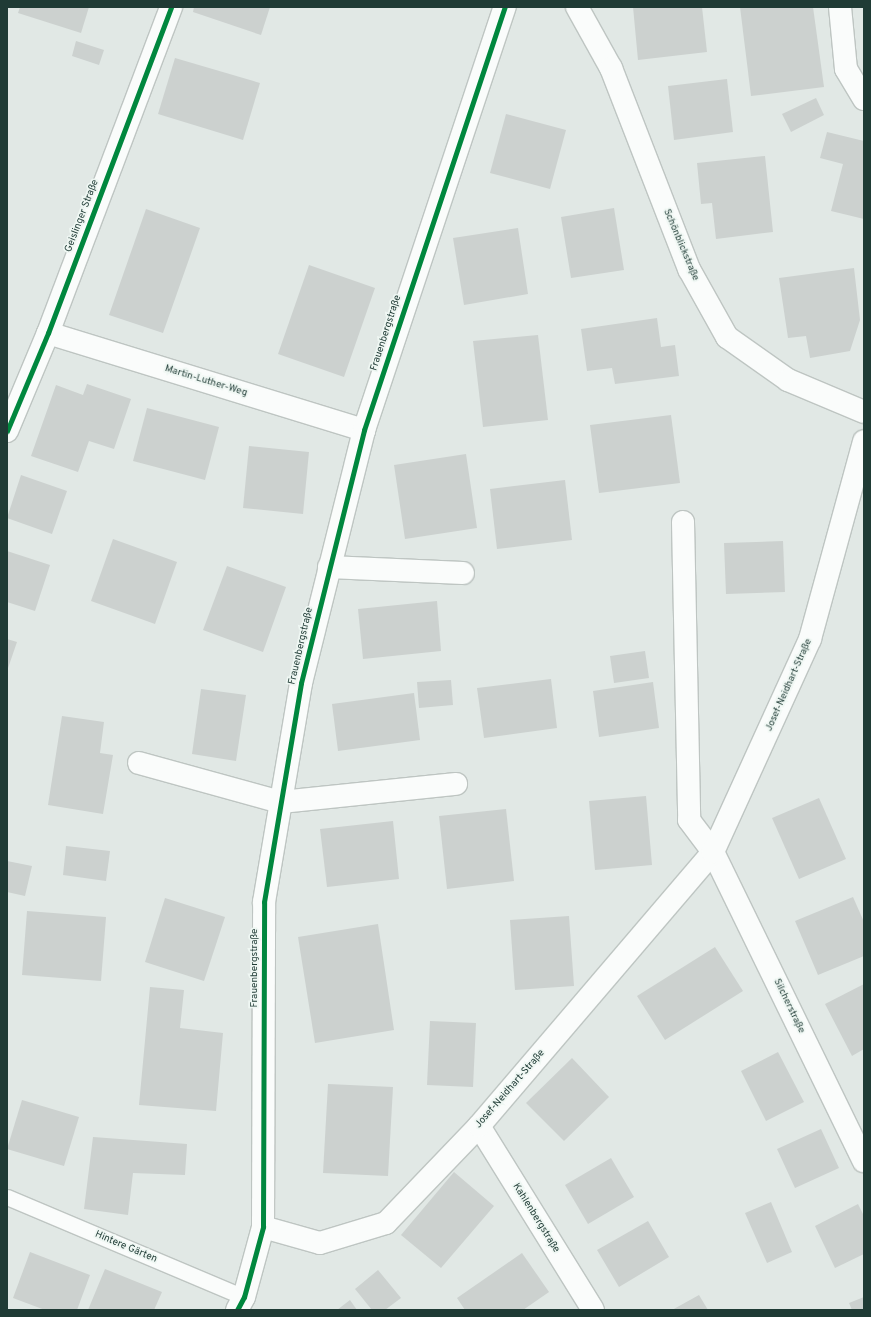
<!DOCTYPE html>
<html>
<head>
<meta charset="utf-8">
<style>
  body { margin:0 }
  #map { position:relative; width:871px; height:1317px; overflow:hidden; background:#e1e8e5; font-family:Overpass,sans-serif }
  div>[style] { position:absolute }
  .building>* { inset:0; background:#ccd1cf }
  .roads { filter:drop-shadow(1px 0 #bec5c2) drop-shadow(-1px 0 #bec5c2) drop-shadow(0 1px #bec5c2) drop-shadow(0 -1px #bec5c2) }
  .service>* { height:15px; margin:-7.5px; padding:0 7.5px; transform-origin:7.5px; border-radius:7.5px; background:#fafcfb }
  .minor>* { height:22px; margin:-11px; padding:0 11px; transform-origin:11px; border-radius:11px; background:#fafcfb }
  .cycleway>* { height:5px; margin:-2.5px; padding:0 2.5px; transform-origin:2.5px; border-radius:2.5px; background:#00873e }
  span { translate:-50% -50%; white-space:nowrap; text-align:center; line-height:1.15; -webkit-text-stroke:3.5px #eff7f3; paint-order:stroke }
  .street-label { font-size:10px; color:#1f3b35 }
  .frame { position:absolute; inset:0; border:8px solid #1f3b35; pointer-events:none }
</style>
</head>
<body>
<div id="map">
  <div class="building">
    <i style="clip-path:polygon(20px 7px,89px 7px,81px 33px,18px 13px)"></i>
    <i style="clip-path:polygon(194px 7px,270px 7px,261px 35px,193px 12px)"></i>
    <i style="clip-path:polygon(633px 7px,702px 7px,707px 52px,638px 60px)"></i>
    <i style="clip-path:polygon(740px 7px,813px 7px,824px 87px,751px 96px)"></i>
    <i style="clip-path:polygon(76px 41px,104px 50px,99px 65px,72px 56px)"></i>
    <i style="clip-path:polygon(175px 58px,260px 83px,243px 140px,158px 114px)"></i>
    <i style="clip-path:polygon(727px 79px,733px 132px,674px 140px,668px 86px)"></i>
    <i style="clip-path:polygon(816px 98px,824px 115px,791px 132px,782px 114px)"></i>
    <i style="clip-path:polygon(506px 114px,566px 130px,550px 189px,490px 173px)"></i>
    <i style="clip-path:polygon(827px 132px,864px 141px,864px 219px,831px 211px,843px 164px,820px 158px)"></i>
    <i style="clip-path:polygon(765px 156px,773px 232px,716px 239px,712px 203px,701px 204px,697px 163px)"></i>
    <i style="clip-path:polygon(614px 208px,624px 270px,571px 278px,561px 217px)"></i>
    <i style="clip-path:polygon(146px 209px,200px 228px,163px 333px,109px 315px)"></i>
    <i style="clip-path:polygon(518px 228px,528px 294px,464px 305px,453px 238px)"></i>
    <i style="clip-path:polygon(309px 265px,375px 288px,344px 377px,278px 354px)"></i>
    <i style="clip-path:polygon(854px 268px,860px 320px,850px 351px,810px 358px,806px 336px,788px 338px,779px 278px)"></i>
    <i style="clip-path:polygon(657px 318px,661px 347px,675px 345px,679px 376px,615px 384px,612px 368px,587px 371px,581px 329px)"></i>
    <i style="clip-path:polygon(538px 335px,548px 420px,483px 427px,473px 341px)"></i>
    <i style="clip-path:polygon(87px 384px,131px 399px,114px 449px,89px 441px,78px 472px,31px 456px,56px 385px,83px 395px)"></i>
    <i style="clip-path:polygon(147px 408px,219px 427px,205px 480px,133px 461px)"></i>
    <i style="clip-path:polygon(671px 415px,680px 483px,599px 493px,590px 425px)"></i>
    <i style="clip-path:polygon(249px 446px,309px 452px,303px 514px,243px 508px)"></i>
    <i style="clip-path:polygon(466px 454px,477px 528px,405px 539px,394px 465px)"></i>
    <i style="clip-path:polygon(21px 475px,67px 491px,52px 534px,7px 518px)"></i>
    <i style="clip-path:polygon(565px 480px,572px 540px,497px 549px,490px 489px)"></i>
    <i style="clip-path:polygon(113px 539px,177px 562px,155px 624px,91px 601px)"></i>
    <i style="clip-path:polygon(783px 541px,785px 592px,726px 594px,724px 543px)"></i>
    <i style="clip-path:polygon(7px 551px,50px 565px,35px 611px,7px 602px)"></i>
    <i style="clip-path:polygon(227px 566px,286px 587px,263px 652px,203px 630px)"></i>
    <i style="clip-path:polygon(437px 601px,441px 651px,363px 659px,358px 609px)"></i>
    <i style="clip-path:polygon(7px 639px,17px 642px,7px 671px)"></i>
    <i style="clip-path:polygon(645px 651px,649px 678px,614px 683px,610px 656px)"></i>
    <i style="clip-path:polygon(551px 679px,557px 728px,484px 738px,477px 688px)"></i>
    <i style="clip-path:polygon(451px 680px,453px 705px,419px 708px,417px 682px)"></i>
    <i style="clip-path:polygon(653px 682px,659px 728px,599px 737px,593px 691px)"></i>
    <i style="clip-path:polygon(201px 689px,246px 695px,236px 761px,192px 754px)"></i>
    <i style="clip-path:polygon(414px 693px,420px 740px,338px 751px,332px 704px)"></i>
    <i style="clip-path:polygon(62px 716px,104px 722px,100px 753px,113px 755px,103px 814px,48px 805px)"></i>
    <i style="clip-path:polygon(646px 796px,652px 865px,595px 870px,589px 801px)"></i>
    <i style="clip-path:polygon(819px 798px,846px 859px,799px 879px,772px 818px)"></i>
    <i style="clip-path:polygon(506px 809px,514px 881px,447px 889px,439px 816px)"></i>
    <i style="clip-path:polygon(393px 821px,399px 879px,327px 887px,320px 829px)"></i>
    <i style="clip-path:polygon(66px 846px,110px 851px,106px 881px,63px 875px)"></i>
    <i style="clip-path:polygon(7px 861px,32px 866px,25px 896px,7px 892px)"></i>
    <i style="clip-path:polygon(853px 897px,864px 922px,864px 956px,818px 975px,795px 921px)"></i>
    <i style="clip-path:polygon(165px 898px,225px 917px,204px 981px,145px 962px)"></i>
    <i style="clip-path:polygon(27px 911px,106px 917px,101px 981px,22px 975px)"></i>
    <i style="clip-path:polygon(569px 916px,574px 986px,515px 990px,510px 920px)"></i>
    <i style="clip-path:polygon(378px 924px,394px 1030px,315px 1043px,298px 937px)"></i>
    <i style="clip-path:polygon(715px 947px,743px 991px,665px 1040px,637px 996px)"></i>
    <i style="clip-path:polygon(864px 984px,864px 1049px,852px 1056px,825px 1004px)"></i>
    <i style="clip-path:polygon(150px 987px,184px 990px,180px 1028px,223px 1033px,216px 1111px,139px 1105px)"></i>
    <i style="clip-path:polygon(430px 1021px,476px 1023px,473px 1087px,427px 1085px)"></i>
    <i style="clip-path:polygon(778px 1052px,804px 1102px,766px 1121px,741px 1071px)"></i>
    <i style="clip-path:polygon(572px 1058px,609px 1097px,564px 1141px,526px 1103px)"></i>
    <i style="clip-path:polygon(328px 1084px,393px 1087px,388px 1176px,323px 1173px)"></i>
    <i style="clip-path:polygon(22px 1100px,79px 1117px,64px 1166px,7px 1149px)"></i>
    <i style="clip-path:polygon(821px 1129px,839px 1168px,795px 1188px,777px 1149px)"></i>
    <i style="clip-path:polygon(93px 1137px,187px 1144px,185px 1175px,133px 1173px,128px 1215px,84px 1209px)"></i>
    <i style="clip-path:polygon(611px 1158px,634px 1197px,588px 1224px,565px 1185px)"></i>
    <i style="clip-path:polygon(454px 1172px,494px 1206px,441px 1268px,401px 1235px)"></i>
    <i style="clip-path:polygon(771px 1202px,792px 1252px,767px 1263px,745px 1213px)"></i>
    <i style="clip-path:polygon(858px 1204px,864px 1216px,864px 1254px,835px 1268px,815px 1226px)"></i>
    <i style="clip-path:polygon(648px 1221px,669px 1257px,619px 1287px,597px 1250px)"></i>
    <i style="clip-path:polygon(30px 1252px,90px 1275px,77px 1310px,45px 1310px,13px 1298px)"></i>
    <i style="clip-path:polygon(522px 1253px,549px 1292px,523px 1310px,465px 1310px,457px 1298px)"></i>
    <i style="clip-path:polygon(105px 1269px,162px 1292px,154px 1310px,88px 1310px)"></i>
    <i style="clip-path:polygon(378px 1270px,401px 1298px,385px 1310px,372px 1310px,355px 1289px)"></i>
    <i style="clip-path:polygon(699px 1295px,708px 1310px,672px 1310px)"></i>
    <i style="clip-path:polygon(864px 1297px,864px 1310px,852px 1310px,849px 1303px)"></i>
    <i style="clip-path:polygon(350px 1300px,357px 1310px,337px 1310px)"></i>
  </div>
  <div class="roads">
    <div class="service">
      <i style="left:7px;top:1197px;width:257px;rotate:22.9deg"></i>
    </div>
    <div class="minor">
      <i style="left:577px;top:7px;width:70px;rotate:60.9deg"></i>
      <i style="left:611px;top:68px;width:216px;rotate:68.8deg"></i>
      <i style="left:689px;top:269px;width:78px;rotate:60.8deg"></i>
      <i style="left:727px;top:337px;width:75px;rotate:35.2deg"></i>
      <i style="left:788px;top:380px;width:82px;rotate:22.8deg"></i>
      <i style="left:840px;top:7px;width:62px;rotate:84.5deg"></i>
      <i style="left:846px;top:69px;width:35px;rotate:59deg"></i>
      <i style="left:48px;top:333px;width:331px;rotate:17.1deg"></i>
      <i style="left:7px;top:431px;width:106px;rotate:-67.3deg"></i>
      <i style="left:48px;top:333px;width:348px;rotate:-69.3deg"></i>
      <i style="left:683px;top:522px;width:298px;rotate:88.8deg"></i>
      <i style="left:689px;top:820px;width:40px;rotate:53deg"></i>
      <i style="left:713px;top:852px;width:344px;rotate:64deg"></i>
      <i style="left:329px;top:567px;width:134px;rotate:2.6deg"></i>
      <i style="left:139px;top:763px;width:147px;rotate:15.4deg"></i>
      <i style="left:281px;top:802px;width:176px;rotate:-5.9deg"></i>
      <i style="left:479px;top:1126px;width:216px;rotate:58.2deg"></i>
      <i style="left:263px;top:1227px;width:59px;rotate:15.7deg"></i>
      <i style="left:320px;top:1243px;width:69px;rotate:-16.9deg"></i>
      <i style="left:386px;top:1223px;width:134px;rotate:-46.2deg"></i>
      <i style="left:479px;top:1126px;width:360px;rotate:-49.5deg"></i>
      <i style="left:713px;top:852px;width:234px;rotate:-65.5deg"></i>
      <i style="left:810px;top:639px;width:205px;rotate:-74.7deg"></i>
      <i style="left:237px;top:1310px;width:15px;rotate:-62deg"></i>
      <i style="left:244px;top:1297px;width:73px;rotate:-74.8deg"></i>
      <i style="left:263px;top:1227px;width:325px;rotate:-89.8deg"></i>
      <i style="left:264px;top:902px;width:222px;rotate:-80.4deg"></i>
      <i style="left:301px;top:683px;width:261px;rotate:-76deg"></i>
      <i style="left:364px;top:430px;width:446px;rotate:-71.6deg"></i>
    </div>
  </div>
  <div class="cycleway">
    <i style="left:7px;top:431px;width:106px;rotate:-67.3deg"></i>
    <i style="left:48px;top:333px;width:348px;rotate:-69.3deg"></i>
    <i style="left:237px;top:1310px;width:15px;rotate:-62deg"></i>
    <i style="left:244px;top:1297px;width:73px;rotate:-74.8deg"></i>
    <i style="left:263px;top:1227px;width:325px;rotate:-89.8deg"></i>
    <i style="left:264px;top:902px;width:222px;rotate:-80.4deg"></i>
    <i style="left:301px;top:683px;width:261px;rotate:-76deg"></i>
    <i style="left:364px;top:430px;width:446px;rotate:-71.6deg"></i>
  </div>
  <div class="street-label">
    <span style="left:82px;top:216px;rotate:-69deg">Geislinger Straße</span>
    <span style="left:681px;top:245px;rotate:67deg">Schönblickstraße</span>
    <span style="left:386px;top:333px;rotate:-72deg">Frauenbergstraße</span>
    <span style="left:206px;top:381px;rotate:17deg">Martin-Luther-Weg</span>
    <span style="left:301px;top:646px;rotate:-77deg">Frauenbergstraße</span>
    <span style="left:789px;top:685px;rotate:-66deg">Josef-Neidhart-Straße</span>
    <span style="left:255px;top:968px;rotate:-90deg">Frauenbergstraße</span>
    <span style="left:789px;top:1006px;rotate:64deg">Silcherstraße</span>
    <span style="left:510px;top:1089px;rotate:-49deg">Josef-Neidhart-Straße</span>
    <span style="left:536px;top:1218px;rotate:58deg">Kahlenbergstraße</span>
    <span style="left:126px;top:1247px;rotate:23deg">Hintere Gärten</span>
  </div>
  <div class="frame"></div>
</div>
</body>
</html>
